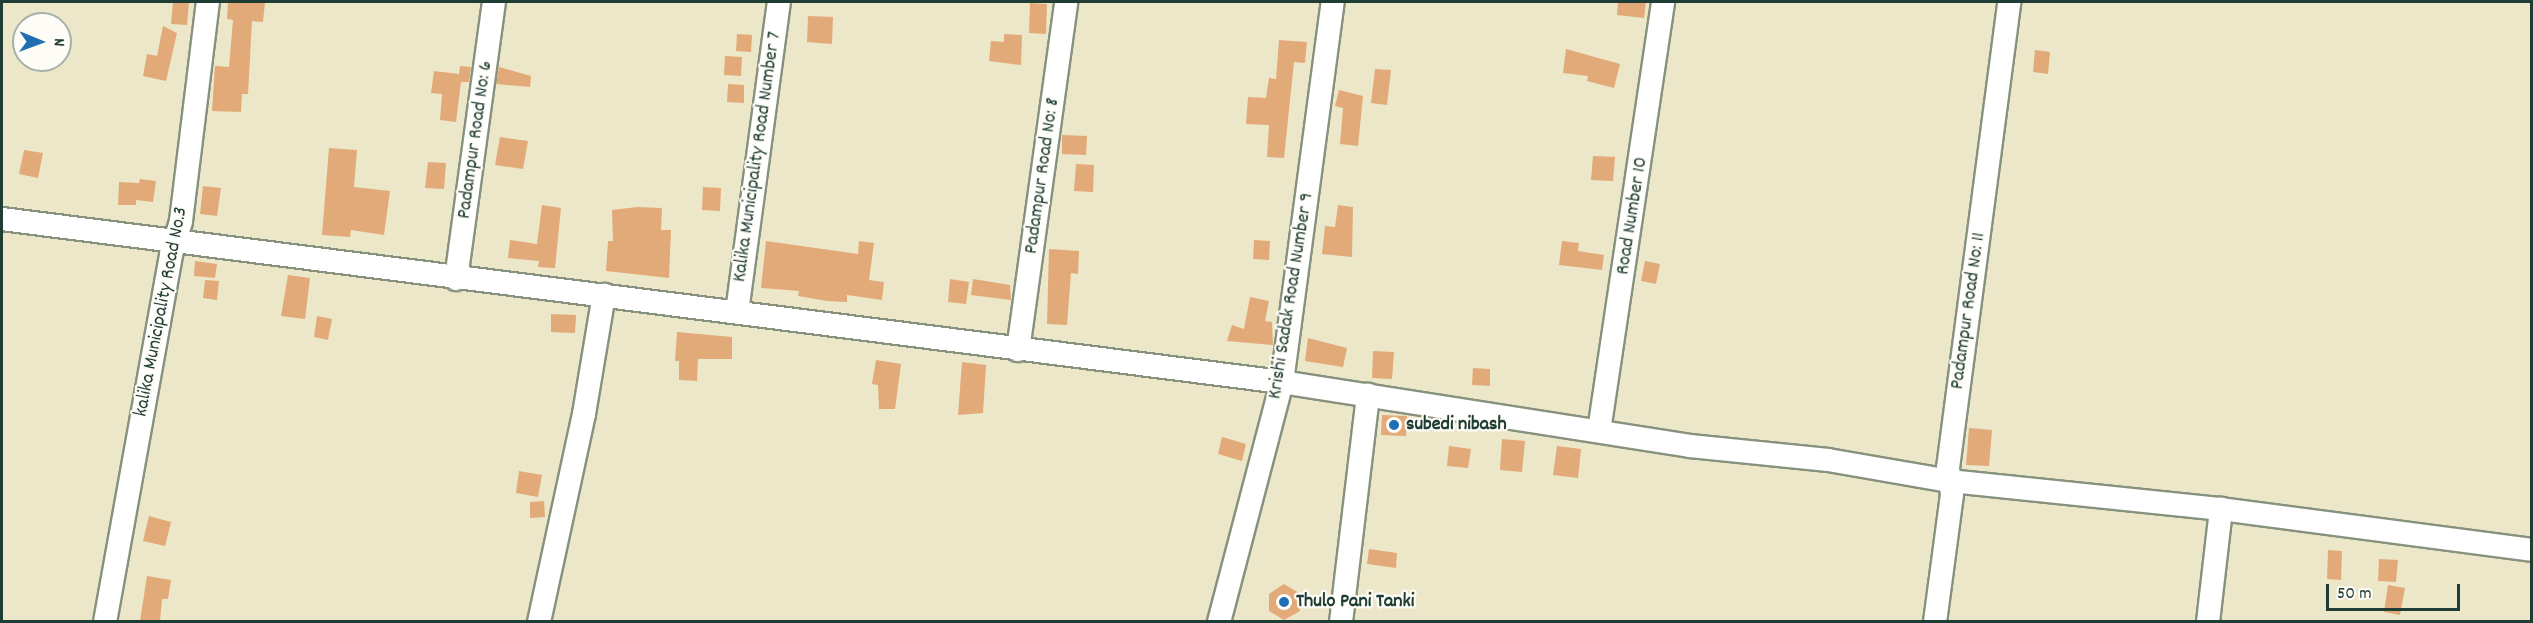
<!DOCTYPE html>
<html>
<head>
<meta charset="utf-8">
<style>
  body { margin:0 }
  #map { position:relative; width:2533px; height:623px; overflow:hidden; background:#ede7c9; font-family:Dekko,sans-serif }
  div>[style] { position:absolute }
  .building>* { inset:0; background:#e1aa78 }
  .roads { filter:drop-shadow(2px 0 #86927e) drop-shadow(-2px 0 #86927e) drop-shadow(0 2px #86927e) drop-shadow(0 -2px #86927e) }
  .minor>* { height:22px; margin:-11px; padding:0 11px; transform-origin:11px; border-radius:11px; background:#fff }
  .dots>* { width:16px; height:16px; translate:-50% -50%; box-sizing:border-box; border:3px solid #fdfcf7; border-radius:50% }
  span { translate:-50% -50%; white-space:nowrap; text-align:center; line-height:1.15; -webkit-text-stroke:4.5px #fdfcf7; paint-order:stroke }
  .street-label { font-size:20px; color:#1f3d34 }
  .poi-label { font-size:20px; color:#1f3d34; font-weight:700 }
  .left { translate:0 -50%; text-align:left }
  .frame { position:absolute; inset:0; border:3px solid #1f3d34; pointer-events:none }
  .north { position:absolute; left:12px; top:12px; width:60px; height:60px; box-sizing:border-box; background:#fdfcf7; border:2px solid #a4b0a9; border-radius:50%; rotate:91deg; font-size:16px; font-weight:700; line-height:24px; text-align:center; color:#1f3d34 }
  .north::after { content:''; display:block; margin:auto; width:21px; height:27px; background:#1f6fb2; clip-path:polygon(50% 0,100% 100%,50% 72%,0 100%) }
  .scale { position:absolute; left:2326px; top:584px; width:134px; height:27px; box-sizing:border-box; border:3px solid #1f3d34; border-top:0; padding-left:8px; font-size:18px; line-height:21px; white-space:nowrap; color:#1f3d34; -webkit-text-stroke:4px #fdfcf7; paint-order:stroke }
</style>
</head>
<body>
<div id="map">
  <div class="building">
    <i style="clip-path:polygon(173px 2px,189px 3px,187px 25px,171px 24px)"></i>
    <i style="clip-path:polygon(228px 2px,265px 2px,263px 22px,252px 21px,248px 94px,242px 94px,241px 112px,212px 111px,215px 66px,229px 67px,233px 20px,227px 19px)"></i>
    <i style="clip-path:polygon(1618px 2px,1646px 2px,1644px 18px,1617px 15px)"></i>
    <i style="clip-path:polygon(1030px 3px,1047px 4px,1046px 34px,1029px 33px)"></i>
    <i style="clip-path:polygon(808px 16px,833px 17px,832px 44px,807px 42px)"></i>
    <i style="clip-path:polygon(163px 26px,177px 33px,166px 81px,143px 76px,147px 54px,157px 56px)"></i>
    <i style="clip-path:polygon(737px 34px,752px 35px,751px 52px,736px 51px)"></i>
    <i style="clip-path:polygon(1004px 34px,1022px 35px,1021px 65px,989px 61px,991px 41px,1004px 42px)"></i>
    <i style="clip-path:polygon(1279px 40px,1307px 42px,1305px 63px,1294px 62px,1284px 158px,1267px 157px,1269px 125px,1246px 124px,1248px 97px,1266px 98px,1269px 78px,1276px 79px)"></i>
    <i style="clip-path:polygon(1566px 49px,1620px 64px,1614px 88px,1587px 81px,1588px 76px,1563px 73px)"></i>
    <i style="clip-path:polygon(2035px 50px,2050px 52px,2048px 74px,2033px 72px)"></i>
    <i style="clip-path:polygon(725px 56px,742px 57px,741px 76px,724px 75px)"></i>
    <i style="clip-path:polygon(460px 66px,471px 67px,469px 82px,461px 82px,456px 122px,440px 120px,442px 94px,431px 93px,434px 71px,459px 74px)"></i>
    <i style="clip-path:polygon(499px 67px,531px 76px,530px 87px,496px 84px)"></i>
    <i style="clip-path:polygon(1375px 69px,1391px 70px,1387px 105px,1371px 103px)"></i>
    <i style="clip-path:polygon(728px 84px,744px 85px,744px 103px,727px 102px)"></i>
    <i style="clip-path:polygon(1339px 90px,1363px 96px,1358px 146px,1340px 144px,1343px 108px,1335px 106px)"></i>
    <i style="clip-path:polygon(1062px 135px,1087px 136px,1086px 155px,1062px 154px)"></i>
    <i style="clip-path:polygon(500px 137px,528px 141px,523px 169px,495px 165px)"></i>
    <i style="clip-path:polygon(329px 148px,357px 150px,354px 187px,390px 191px,384px 235px,351px 230px,350px 237px,322px 235px)"></i>
    <i style="clip-path:polygon(24px 150px,43px 153px,38px 178px,19px 174px)"></i>
    <i style="clip-path:polygon(1593px 156px,1615px 157px,1613px 181px,1591px 180px)"></i>
    <i style="clip-path:polygon(428px 162px,446px 163px,444px 189px,425px 188px)"></i>
    <i style="clip-path:polygon(1076px 164px,1094px 165px,1093px 192px,1074px 191px)"></i>
    <i style="clip-path:polygon(140px 179px,156px 181px,153px 202px,136px 200px,136px 205px,118px 205px,119px 182px,139px 183px)"></i>
    <i style="clip-path:polygon(203px 186px,221px 188px,217px 216px,200px 214px)"></i>
    <i style="clip-path:polygon(703px 187px,721px 188px,720px 211px,702px 210px)"></i>
    <i style="clip-path:polygon(542px 205px,561px 208px,555px 268px,538px 267px,539px 261px,508px 258px,510px 240px,537px 244px)"></i>
    <i style="clip-path:polygon(1338px 205px,1353px 207px,1352px 257px,1322px 254px,1325px 226px,1335px 227px)"></i>
    <i style="clip-path:polygon(637px 207px,662px 208px,661px 230px,671px 230px,669px 278px,606px 271px,608px 241px,613px 241px,612px 210px)"></i>
    <i style="clip-path:polygon(1254px 240px,1270px 241px,1269px 260px,1253px 259px)"></i>
    <i style="clip-path:polygon(766px 241px,858px 254px,859px 241px,874px 243px,869px 280px,884px 282px,882px 300px,847px 295px,847px 302px,827px 301px,798px 296px,799px 291px,761px 288px)"></i>
    <i style="clip-path:polygon(1562px 241px,1579px 243px,1578px 251px,1604px 255px,1602px 270px,1559px 265px)"></i>
    <i style="clip-path:polygon(1049px 249px,1079px 251px,1078px 274px,1071px 273px,1067px 325px,1047px 324px)"></i>
    <i style="clip-path:polygon(195px 261px,217px 264px,215px 278px,194px 276px)"></i>
    <i style="clip-path:polygon(1645px 261px,1660px 264px,1656px 284px,1641px 281px)"></i>
    <i style="clip-path:polygon(288px 275px,310px 278px,305px 319px,281px 316px)"></i>
    <i style="clip-path:polygon(950px 279px,969px 282px,966px 304px,948px 302px)"></i>
    <i style="clip-path:polygon(973px 279px,1010px 285px,1011px 300px,971px 295px)"></i>
    <i style="clip-path:polygon(205px 280px,219px 281px,217px 300px,203px 298px)"></i>
    <i style="clip-path:polygon(1250px 297px,1269px 301px,1265px 321px,1272px 322px,1273px 345px,1227px 341px,1232px 325px,1244px 329px)"></i>
    <i style="clip-path:polygon(551px 314px,576px 315px,575px 333px,551px 332px)"></i>
    <i style="clip-path:polygon(317px 316px,332px 319px,328px 340px,314px 337px)"></i>
    <i style="clip-path:polygon(677px 332px,732px 337px,732px 359px,698px 359px,697px 381px,679px 380px,679px 361px,675px 361px)"></i>
    <i style="clip-path:polygon(1308px 338px,1347px 348px,1343px 367px,1305px 361px)"></i>
    <i style="clip-path:polygon(1373px 351px,1394px 352px,1392px 379px,1372px 378px)"></i>
    <i style="clip-path:polygon(876px 360px,901px 364px,895px 409px,879px 409px,878px 385px,872px 384px)"></i>
    <i style="clip-path:polygon(962px 362px,986px 365px,983px 413px,958px 415px)"></i>
    <i style="clip-path:polygon(1473px 368px,1490px 369px,1490px 386px,1472px 385px)"></i>
    <i style="clip-path:polygon(1382px 415px,1407px 416px,1406px 436px,1381px 435px)"></i>
    <i style="clip-path:polygon(1969px 428px,1992px 430px,1989px 466px,1966px 465px)"></i>
    <i style="clip-path:polygon(1222px 437px,1246px 444px,1242px 461px,1218px 454px)"></i>
    <i style="clip-path:polygon(1502px 439px,1525px 441px,1522px 472px,1500px 470px)"></i>
    <i style="clip-path:polygon(1449px 446px,1471px 449px,1468px 468px,1447px 466px)"></i>
    <i style="clip-path:polygon(1557px 446px,1581px 449px,1578px 478px,1553px 475px)"></i>
    <i style="clip-path:polygon(519px 471px,542px 475px,538px 497px,516px 493px)"></i>
    <i style="clip-path:polygon(544px 501px,545px 517px,530px 518px,530px 502px)"></i>
    <i style="clip-path:polygon(149px 516px,171px 522px,165px 546px,143px 541px)"></i>
    <i style="clip-path:polygon(1369px 549px,1397px 553px,1396px 568px,1367px 564px)"></i>
    <i style="clip-path:polygon(2328px 550px,2342px 551px,2341px 580px,2327px 579px)"></i>
    <i style="clip-path:polygon(2379px 559px,2398px 560px,2396px 582px,2378px 581px)"></i>
    <i style="clip-path:polygon(147px 576px,171px 580px,168px 599px,162px 599px,160px 621px,140px 621px)"></i>
    <i style="clip-path:polygon(1284px 584px,1299px 593px,1300px 611px,1284px 620px,1269px 611px,1269px 594px)"></i>
    <i style="clip-path:polygon(2388px 585px,2405px 588px,2400px 615px,2384px 612px)"></i>
  </div>
  <div class="roads">
    <div class="minor">
      <i style="left:2px;top:219px;width:1290px;rotate:7.26deg"></i>
      <i style="left:1282px;top:382px;width:413px;rotate:8.9deg"></i>
      <i style="left:1690px;top:446px;width:139px;rotate:5.8deg"></i>
      <i style="left:1828px;top:460px;width:124px;rotate:9.8deg"></i>
      <i style="left:1950px;top:481px;width:272px;rotate:5.9deg"></i>
      <i style="left:2221px;top:509px;width:314px;rotate:7.5deg"></i>
      <i style="left:456px;top:279px;width:280px;rotate:-82.2deg"></i>
      <i style="left:737px;top:312px;width:313px;rotate:-82.3deg"></i>
      <i style="left:1018px;top:350px;width:351px;rotate:-82.1deg"></i>
      <i style="left:1599px;top:431px;width:434px;rotate:-81.5deg"></i>
      <i style="left:105px;top:622px;width:374px;rotate:-79.8deg"></i>
      <i style="left:171px;top:254px;width:34px;rotate:-73deg"></i>
      <i style="left:181px;top:221px;width:221px;rotate:-83deg"></i>
      <i style="left:539px;top:622px;width:213px;rotate:-77.8deg"></i>
      <i style="left:584px;top:414px;width:121px;rotate:-80.5deg"></i>
      <i style="left:1219px;top:622px;width:248px;rotate:-75.3deg"></i>
      <i style="left:1282px;top:382px;width:383px;rotate:-82.4deg"></i>
      <i style="left:1341px;top:622px;width:229px;rotate:-83.2deg"></i>
      <i style="left:1935px;top:622px;width:129px;rotate:-82.4deg"></i>
      <i style="left:1952px;top:494px;width:26px;rotate:-99deg"></i>
      <i style="left:1948px;top:468px;width:470px;rotate:-82.5deg"></i>
      <i style="left:2208px;top:622px;width:114px;rotate:-83.4deg"></i>
    </div>
  </div>
  <div class="dots">
    <i style="left:1394px;top:425px;background:#1f6fb2"></i>
    <i style="left:1284px;top:602px;background:#1f6fb2"></i>
  </div>
  <div class="street-label">
    <span style="left:476px;top:140px;rotate:-82deg">Padampur Road No: 6</span>
    <span style="left:758px;top:157px;rotate:-82deg">Kalika Municipality Road Number 7</span>
    <span style="left:1043px;top:176px;rotate:-82deg">Padampur Road No: 8</span>
    <span style="left:1633px;top:216px;rotate:-81deg">Road Number 10</span>
    <span style="left:1292px;top:296px;rotate:-81deg">Krishi Sadak Road Number 9</span>
    <span style="left:1969px;top:311px;rotate:-82deg">Padampur Road No: 11</span>
    <span style="left:162px;top:312px;rotate:-79deg">kalika Municipality Road No.3</span>
  </div>
  <div class="poi-label">
    <span class="left" style="left:1406px;top:425px">subedi nibash</span>
    <span class="left" style="left:1296px;top:602px">Thulo Pani Tanki</span>
  </div>
  <div class="frame"></div>
  <div class="north">N</div>
  <div class="scale">50 m</div>
</div>
</body>
</html>
